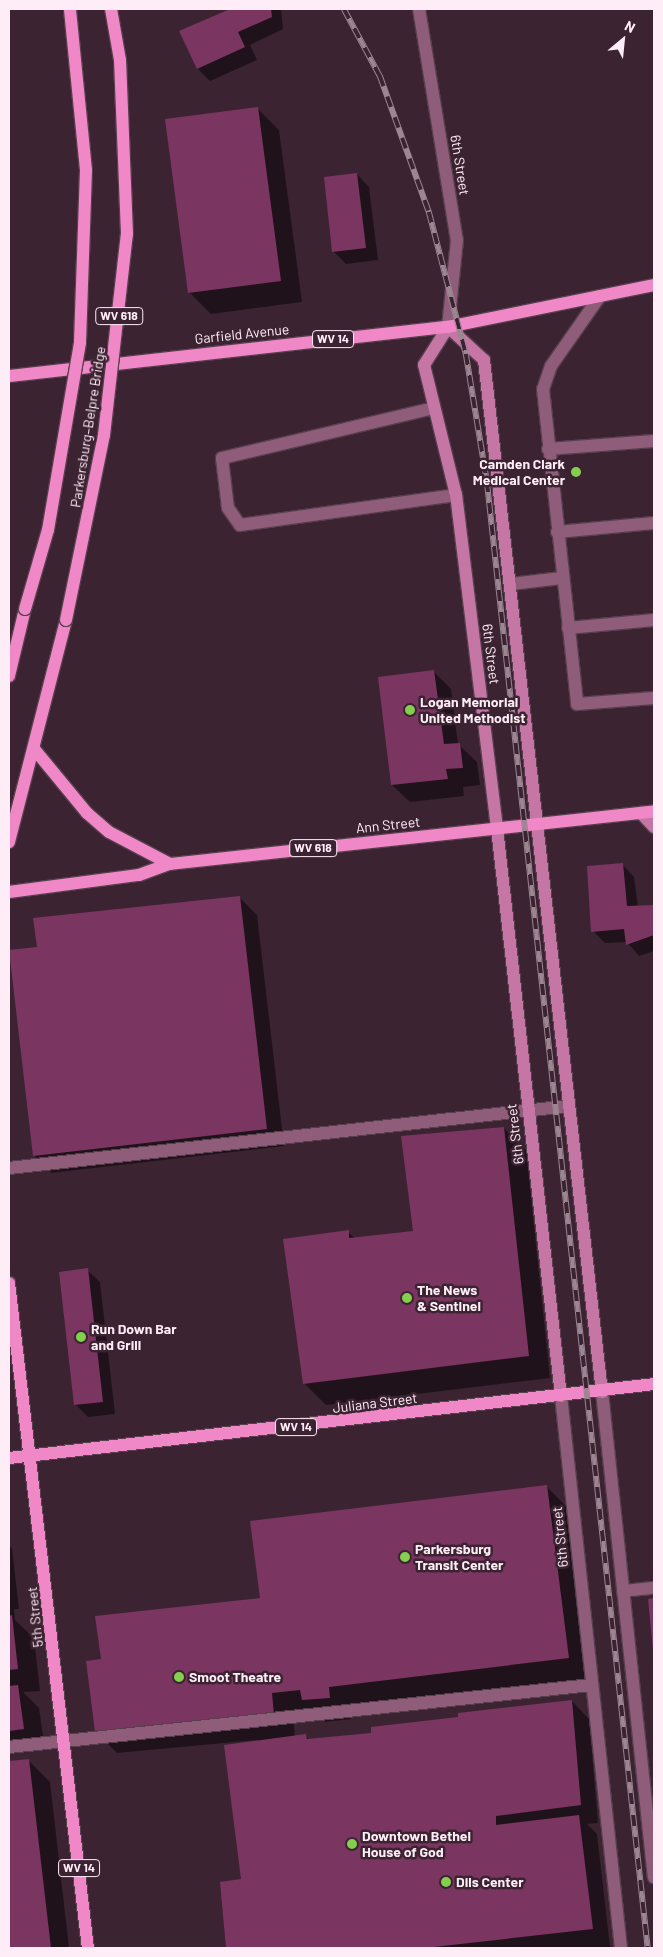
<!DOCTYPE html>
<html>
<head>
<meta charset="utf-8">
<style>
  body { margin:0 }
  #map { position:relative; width:663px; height:1957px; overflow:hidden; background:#3c2332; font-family:Barlow,sans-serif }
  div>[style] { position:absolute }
  .shadow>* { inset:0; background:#0007 }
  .building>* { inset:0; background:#7b3561 }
  .roads { filter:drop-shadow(1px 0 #573f4d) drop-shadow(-1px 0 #573f4d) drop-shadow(0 1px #573f4d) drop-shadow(0 -1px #573f4d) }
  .lane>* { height:12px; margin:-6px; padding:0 6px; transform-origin:6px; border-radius:6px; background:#8f5c7a }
  .street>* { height:12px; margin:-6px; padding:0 6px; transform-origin:6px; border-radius:6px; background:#8f5c7a }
  .secondary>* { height:12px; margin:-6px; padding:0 6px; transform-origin:6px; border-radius:6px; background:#c676a5 }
  .primary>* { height:12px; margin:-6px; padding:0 6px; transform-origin:6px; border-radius:6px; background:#f088c7 }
  .rail>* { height:5.5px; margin-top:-2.75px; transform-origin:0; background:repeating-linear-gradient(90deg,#3c2332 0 11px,#9b8692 0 22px); box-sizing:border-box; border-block:1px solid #9b8692 }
  .bridges { filter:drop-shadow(1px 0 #573f4d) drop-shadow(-1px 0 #573f4d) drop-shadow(0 1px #573f4d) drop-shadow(0 -1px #573f4d) }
  .primary-bridge>* { height:12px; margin:-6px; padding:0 6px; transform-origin:6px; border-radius:6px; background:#f088c7 }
  .dots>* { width:14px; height:14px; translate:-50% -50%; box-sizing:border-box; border:2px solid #3c2332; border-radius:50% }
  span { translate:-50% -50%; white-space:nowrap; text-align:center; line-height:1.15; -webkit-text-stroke:5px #3c2332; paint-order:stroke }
  .shield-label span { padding:1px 4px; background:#3c2332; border:1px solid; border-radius:4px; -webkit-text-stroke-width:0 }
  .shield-label { font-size:12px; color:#feedf6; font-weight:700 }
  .street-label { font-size:14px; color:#feedf6 }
  .poi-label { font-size:14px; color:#feedf6; font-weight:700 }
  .right { translate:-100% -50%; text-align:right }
  .left { translate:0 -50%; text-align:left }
  .frame { position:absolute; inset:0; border:10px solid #feedf6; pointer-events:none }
  .north { position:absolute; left:598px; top:15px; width:50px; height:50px; -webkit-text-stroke:4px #3c2332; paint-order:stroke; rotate:28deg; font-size:14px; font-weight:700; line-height:20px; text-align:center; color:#feedf6 }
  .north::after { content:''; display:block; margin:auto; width:18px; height:22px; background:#feedf6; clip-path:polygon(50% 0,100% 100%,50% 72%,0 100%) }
</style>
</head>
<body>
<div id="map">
  <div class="shadow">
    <i style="clip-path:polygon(233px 9px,281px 9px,283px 29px,250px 45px,257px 60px,210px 81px,198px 69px,181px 32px)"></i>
    <i style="clip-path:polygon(257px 108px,279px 130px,302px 302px,211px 314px,189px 292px)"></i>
    <i style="clip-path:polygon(357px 174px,369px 187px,378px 260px,346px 264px,333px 251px)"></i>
    <i style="clip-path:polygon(434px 672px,451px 689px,458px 744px,477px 762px,480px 785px,463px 787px,464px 796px,410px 802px,392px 785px)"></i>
    <i style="clip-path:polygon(622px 864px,634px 877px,638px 907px,654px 906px,654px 951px,639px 956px,627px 942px,605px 943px,593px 931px)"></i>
    <i style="clip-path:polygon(239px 897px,257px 915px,284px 1146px,51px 1173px,34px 1155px,39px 948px)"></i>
    <i style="clip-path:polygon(504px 1128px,526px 1150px,550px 1378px,326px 1405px,304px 1383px,348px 1232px,355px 1238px,414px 1232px)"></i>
    <i style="clip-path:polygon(87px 1270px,100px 1282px,115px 1414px,88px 1417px,75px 1404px)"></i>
    <i style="clip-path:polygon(546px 1486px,568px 1508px,590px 1679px,350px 1708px,351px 1719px,325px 1722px,315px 1712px,293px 1715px,295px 1737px,306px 1736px,310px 1740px,373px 1734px,572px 1701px,589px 1719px,598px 1823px,587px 1824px,597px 1834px,610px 1947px,227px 1948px,221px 1883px,243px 1880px,257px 1740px,117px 1753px,96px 1732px,104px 1661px)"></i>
    <i style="clip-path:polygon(9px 1545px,12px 1549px,19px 1609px,14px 1609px,15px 1620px,34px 1638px,40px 1691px,23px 1692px,39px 1708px,45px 1750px,9px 1754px)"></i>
    <i style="clip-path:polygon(28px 1760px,50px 1782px,69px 1948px,9px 1948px,9px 1762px)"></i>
  </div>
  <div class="building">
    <i style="clip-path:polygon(230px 9px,271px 9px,272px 17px,238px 32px,245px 47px,197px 69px,179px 31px)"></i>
    <i style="clip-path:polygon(258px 107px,281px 281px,188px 293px,165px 119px)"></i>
    <i style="clip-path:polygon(357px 173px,366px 248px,332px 252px,324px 177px)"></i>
    <i style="clip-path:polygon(434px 670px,444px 744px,460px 743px,463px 768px,446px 769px,448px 779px,391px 785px,378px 677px)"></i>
    <i style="clip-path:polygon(623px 863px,627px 906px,654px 905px,654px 935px,626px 945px,624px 929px,591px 932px,587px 866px)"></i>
    <i style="clip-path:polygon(240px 896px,267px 1129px,33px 1156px,9px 950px,37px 947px,33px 918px)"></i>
    <i style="clip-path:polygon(504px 1127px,529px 1356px,303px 1384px,283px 1239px,349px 1230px,349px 1238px,413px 1231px,401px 1136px)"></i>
    <i style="clip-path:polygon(88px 1268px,103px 1402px,74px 1405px,59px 1272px)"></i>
    <i style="clip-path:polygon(547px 1485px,569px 1658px,329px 1687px,330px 1698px,302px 1700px,300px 1690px,272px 1693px,274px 1715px,95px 1732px,86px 1661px,101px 1659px,95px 1616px,260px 1598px,250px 1521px)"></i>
    <i style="clip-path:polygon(654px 1598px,654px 1650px,653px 1650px,648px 1599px)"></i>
    <i style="clip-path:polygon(12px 1615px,18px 1669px,9px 1670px,9px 1616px)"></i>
    <i style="clip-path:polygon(18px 1685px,24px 1729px,9px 1731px,9px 1686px)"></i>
    <i style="clip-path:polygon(572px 1700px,581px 1805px,496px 1816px,496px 1825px,579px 1815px,593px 1929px,425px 1948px,226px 1948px,220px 1882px,241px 1879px,224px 1745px,306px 1734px,307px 1739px,371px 1733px,371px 1727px,458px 1717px,458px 1713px)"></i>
    <i style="clip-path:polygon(29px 1759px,51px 1948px,9px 1948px,9px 1761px)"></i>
  </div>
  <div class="roads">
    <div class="lane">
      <i style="left:600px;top:296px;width:85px;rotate:125deg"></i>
      <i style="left:551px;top:366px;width:24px;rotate:109deg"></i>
      <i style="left:543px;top:389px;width:317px;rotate:83.8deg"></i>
      <i style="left:577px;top:704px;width:77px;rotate:-4.5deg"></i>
      <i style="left:434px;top:408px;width:218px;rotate:166.7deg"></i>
      <i style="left:222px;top:458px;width:50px;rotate:83.2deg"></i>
      <i style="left:228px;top:508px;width:21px;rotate:55deg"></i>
      <i style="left:240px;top:525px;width:218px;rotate:-7.9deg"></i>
      <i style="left:548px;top:449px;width:106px;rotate:-4.3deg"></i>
      <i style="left:557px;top:532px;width:97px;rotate:-5.3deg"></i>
      <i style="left:511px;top:584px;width:51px;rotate:-6.7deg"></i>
      <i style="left:568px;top:628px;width:86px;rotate:-5.3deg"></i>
      <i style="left:9px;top:1168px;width:563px;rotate:-6.32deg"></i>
      <i style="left:623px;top:1591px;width:31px;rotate:-6deg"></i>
      <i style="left:9px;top:1747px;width:585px;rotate:-6.08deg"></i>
    </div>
    <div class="street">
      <i style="left:419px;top:9px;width:234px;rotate:80.7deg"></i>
      <i style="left:457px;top:240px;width:87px;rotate:95.9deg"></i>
      <i style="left:602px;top:1392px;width:488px;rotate:83.9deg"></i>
      <i style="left:561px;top:1396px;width:555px;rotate:83.8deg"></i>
    </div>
    <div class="secondary">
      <i style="left:641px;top:813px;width:19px;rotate:47deg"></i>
      <i style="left:561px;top:1396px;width:572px;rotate:-96.43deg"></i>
      <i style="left:497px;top:828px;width:336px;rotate:-97deg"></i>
      <i style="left:456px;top:495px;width:134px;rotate:-103.8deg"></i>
      <i style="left:424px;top:365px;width:45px;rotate:-57.7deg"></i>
      <i style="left:448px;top:327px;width:49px;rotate:42.5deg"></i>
      <i style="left:484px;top:360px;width:1039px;rotate:83.48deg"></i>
    </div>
    <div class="primary">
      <i style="left:9px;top:376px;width:442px;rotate:-6.4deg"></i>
      <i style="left:448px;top:327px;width:210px;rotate:-11.5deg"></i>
      <i style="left:9px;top:676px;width:69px;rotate:-76.6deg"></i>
      <i style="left:35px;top:750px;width:82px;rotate:50.5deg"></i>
      <i style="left:87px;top:813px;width:29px;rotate:41deg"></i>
      <i style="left:109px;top:832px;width:69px;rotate:27.7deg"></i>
      <i style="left:9px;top:842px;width:229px;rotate:-75.6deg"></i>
      <i style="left:9px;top:892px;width:131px;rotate:-7.5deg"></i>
      <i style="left:139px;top:875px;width:33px;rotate:-20deg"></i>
      <i style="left:170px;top:864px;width:487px;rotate:-6.2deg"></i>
      <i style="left:9px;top:1283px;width:670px;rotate:83.23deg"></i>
      <i style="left:9px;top:1458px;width:649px;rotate:-6.54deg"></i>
    </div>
  </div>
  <div class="rail">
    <i style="left:344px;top:9px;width:76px;rotate:61.8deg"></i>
    <i style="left:380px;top:76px;width:145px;rotate:70.2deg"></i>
    <i style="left:429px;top:212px;width:147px;rotate:75.4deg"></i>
    <i style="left:466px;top:354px;width:129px;rotate:80.6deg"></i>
    <i style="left:487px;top:481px;width:1476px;rotate:83.74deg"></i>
  </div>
  <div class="bridges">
    <div class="primary-bridge">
      <i style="left:25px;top:609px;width:82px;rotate:-73.8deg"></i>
      <i style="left:48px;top:530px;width:191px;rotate:-80.3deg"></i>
      <i style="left:80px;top:342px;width:172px;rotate:-88deg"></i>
      <i style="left:86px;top:170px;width:162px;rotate:-95.7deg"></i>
      <i style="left:66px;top:620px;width:189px;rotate:-78.4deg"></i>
      <i style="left:104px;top:435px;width:202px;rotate:-83.5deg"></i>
      <i style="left:127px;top:234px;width:174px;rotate:-92.3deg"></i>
      <i style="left:120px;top:60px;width:52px;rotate:-100deg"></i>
    </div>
  </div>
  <div class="dots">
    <i style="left:576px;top:472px;background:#84cf4d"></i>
    <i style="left:410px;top:710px;background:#84cf4d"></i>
    <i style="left:407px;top:1298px;background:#84cf4d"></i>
    <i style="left:81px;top:1337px;background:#84cf4d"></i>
    <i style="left:405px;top:1557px;background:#84cf4d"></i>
    <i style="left:179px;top:1677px;background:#84cf4d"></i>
    <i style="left:352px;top:1844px;background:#84cf4d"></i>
    <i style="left:446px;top:1882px;background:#84cf4d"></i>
  </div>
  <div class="shield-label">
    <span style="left:119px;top:316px">WV 618</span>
    <span style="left:333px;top:339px">WV 14</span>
    <span style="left:313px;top:848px">WV 618</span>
    <span style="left:296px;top:1427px">WV 14</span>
    <span style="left:79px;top:1868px">WV 14</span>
  </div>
  <div class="street-label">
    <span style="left:460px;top:165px;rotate:81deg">6th Street</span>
    <span style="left:242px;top:334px;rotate:-6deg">Garfield Avenue</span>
    <span style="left:88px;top:427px;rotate:-81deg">Parkersburg–Belpre Bridge</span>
    <span style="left:491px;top:654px;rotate:83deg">6th Street</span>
    <span style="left:388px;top:825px;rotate:-6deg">Ann Street</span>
    <span style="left:515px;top:1134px;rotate:-97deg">6th Street</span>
    <span style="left:375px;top:1403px;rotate:-7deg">Juliana Street</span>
    <span style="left:560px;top:1537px;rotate:-96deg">6th Street</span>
    <span style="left:35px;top:1617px;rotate:-96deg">5th Street</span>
  </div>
  <div class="poi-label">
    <span class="right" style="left:565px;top:472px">Camden Clark<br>Medical Center</span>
    <span class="left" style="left:420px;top:710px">Logan Memorial<br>United Methodist</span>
    <span class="left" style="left:417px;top:1298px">The News<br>&amp; Sentinel</span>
    <span class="left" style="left:91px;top:1337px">Run Down Bar<br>and Grill</span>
    <span class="left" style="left:415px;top:1557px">Parkersburg<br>Transit Center</span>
    <span class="left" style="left:189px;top:1677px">Smoot Theatre</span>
    <span class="left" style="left:362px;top:1844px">Downtown Bethel<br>House of God</span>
    <span class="left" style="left:456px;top:1882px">Dils Center</span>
  </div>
  <div class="frame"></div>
  <div class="north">N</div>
</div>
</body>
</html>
